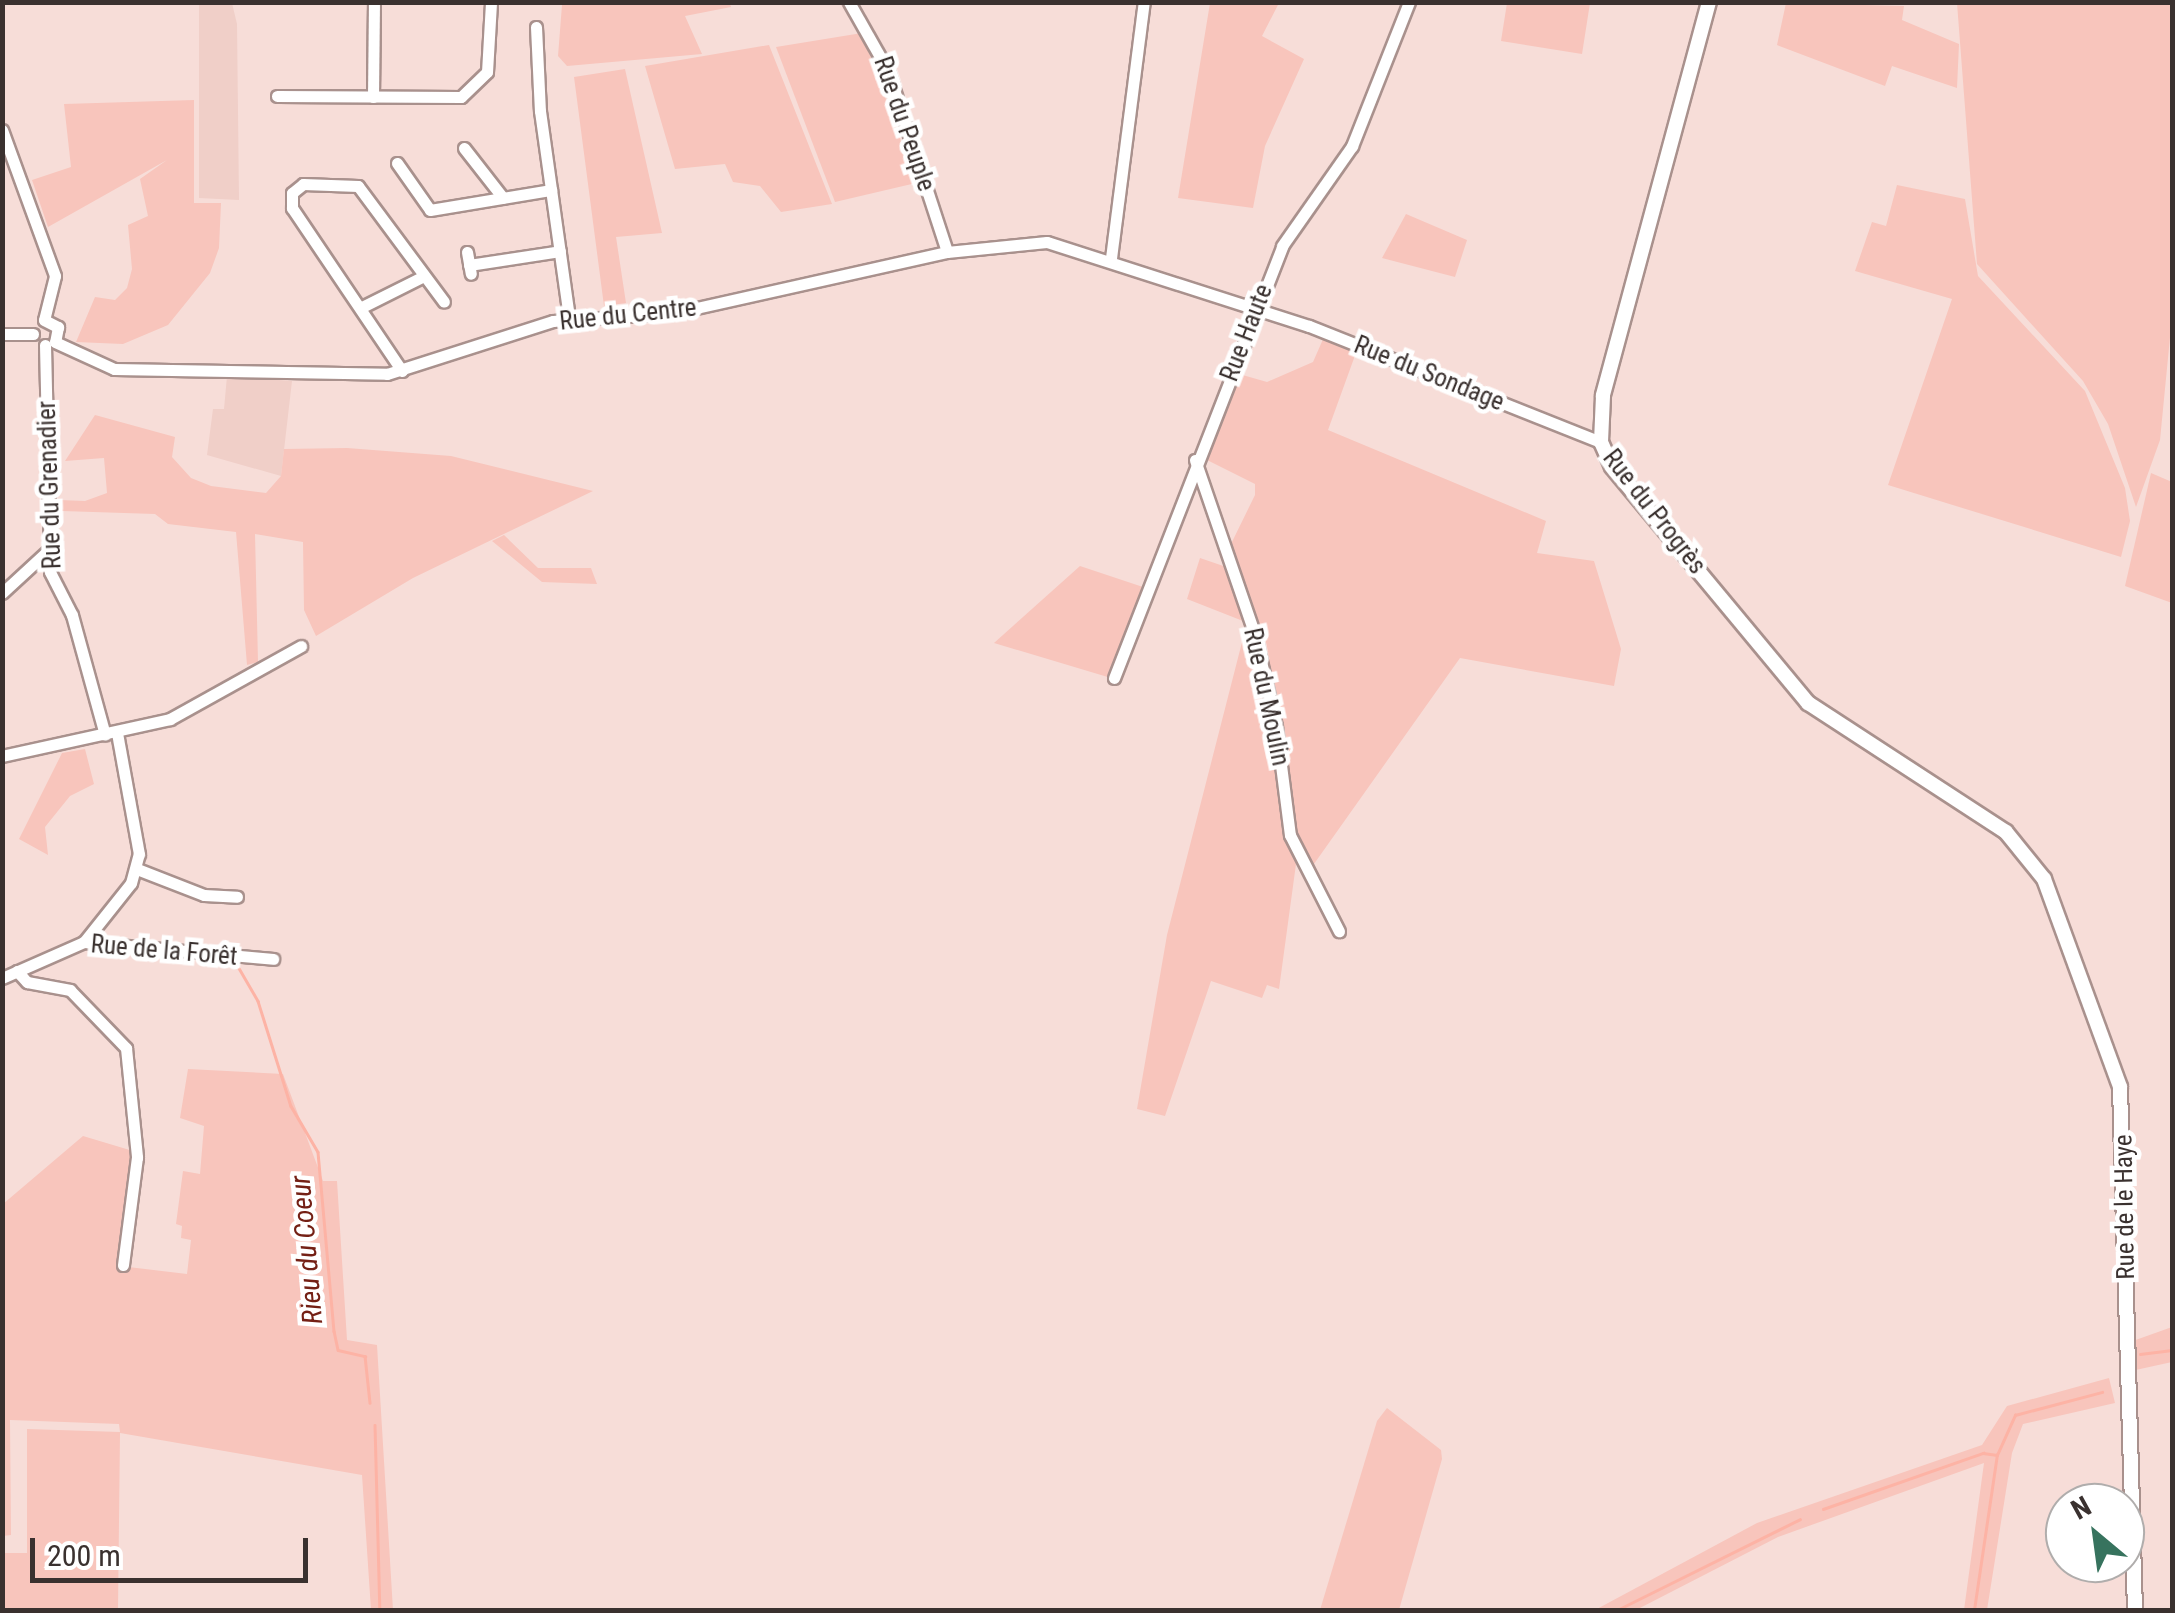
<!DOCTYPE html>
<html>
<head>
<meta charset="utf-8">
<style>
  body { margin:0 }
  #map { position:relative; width:2175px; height:1613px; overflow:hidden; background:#f7ddd8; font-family:"Roboto Condensed",sans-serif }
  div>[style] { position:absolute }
  .built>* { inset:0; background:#f0cfc8 }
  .green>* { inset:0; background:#f8c5bc }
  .stream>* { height:2.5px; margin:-1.25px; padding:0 1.25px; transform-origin:1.25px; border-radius:1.25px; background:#fdb3a5 }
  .roads { filter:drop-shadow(2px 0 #a9918d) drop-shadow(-2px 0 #a9918d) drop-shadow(0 2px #a9918d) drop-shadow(0 -2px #a9918d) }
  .minor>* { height:11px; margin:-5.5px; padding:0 5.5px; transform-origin:5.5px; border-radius:5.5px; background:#fff }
  .major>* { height:14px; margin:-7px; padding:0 7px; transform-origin:7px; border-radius:7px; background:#fff }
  span { translate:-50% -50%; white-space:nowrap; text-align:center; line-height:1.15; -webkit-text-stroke:9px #fff; paint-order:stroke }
  .street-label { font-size:25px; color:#3a312f }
  .water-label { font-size:28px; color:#742015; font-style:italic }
  .frame { position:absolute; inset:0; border:5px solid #3a312f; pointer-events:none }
  .north { position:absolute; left:2045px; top:1483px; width:100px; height:100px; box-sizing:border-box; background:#fff; border:2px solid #b0adac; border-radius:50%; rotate:331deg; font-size:28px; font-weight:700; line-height:40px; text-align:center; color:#3a312f }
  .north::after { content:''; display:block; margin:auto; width:35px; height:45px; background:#37735e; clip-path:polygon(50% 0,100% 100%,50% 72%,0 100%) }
  .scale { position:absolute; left:30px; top:1538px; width:278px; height:45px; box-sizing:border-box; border:5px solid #3a312f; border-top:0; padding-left:12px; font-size:30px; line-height:35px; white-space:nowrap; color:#3a312f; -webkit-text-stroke:8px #fff; paint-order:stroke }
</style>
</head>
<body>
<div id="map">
  <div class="built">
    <i style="clip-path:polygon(199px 3px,232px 3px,237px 24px,239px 200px,199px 198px)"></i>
    <i style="clip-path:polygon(227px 376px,292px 381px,281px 476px,207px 455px,213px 409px,224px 409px)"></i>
  </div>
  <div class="green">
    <i style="clip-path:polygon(729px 2px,731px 7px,685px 16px,702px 54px,567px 66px,558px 56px,562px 5px)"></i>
    <i style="clip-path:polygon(1210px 3px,1279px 3px,1262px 36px,1304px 59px,1265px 146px,1253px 208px,1178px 198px)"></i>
    <i style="clip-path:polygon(1507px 3px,1590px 3px,1582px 54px,1501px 41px)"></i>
    <i style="clip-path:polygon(1786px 3px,1904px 6px,1902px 20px,1959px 44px,1957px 88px,1892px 66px,1885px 86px,1777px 45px)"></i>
    <i style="clip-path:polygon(1957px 3px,2172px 3px,2172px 317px,2160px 440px,2136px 507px,2108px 424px,2083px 381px,1977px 264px)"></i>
    <i style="clip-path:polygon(862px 33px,916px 183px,835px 202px,776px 47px)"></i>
    <i style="clip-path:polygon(769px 45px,832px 204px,781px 212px,760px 186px,733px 182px,725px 164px,675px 169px,645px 66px)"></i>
    <i style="clip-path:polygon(625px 69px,662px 233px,616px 237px,626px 303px,604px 306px,574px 77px)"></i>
    <i style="clip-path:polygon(194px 100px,194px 203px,221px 203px,219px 248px,210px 273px,168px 325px,123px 344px,76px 342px,95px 297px,115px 300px,127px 288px,132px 269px,128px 225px,148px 216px,140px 179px,167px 160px,48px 227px,32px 180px,71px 167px,64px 104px)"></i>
    <i style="clip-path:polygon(1897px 185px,1965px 199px,1978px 276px,2085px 391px,2125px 488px,2130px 521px,2121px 557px,1888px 485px,1952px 299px,1855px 271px,1872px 222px,1886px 226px)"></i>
    <i style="clip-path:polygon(1406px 214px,1467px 240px,1455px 277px,1382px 258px)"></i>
    <i style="clip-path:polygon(1324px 337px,1357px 350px,1328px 430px,1546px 521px,1537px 553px,1594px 561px,1621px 649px,1614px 686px,1460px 658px,1309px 871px,1302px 859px,1296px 864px,1279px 989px,1267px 985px,1262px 998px,1211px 981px,1165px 1116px,1137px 1109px,1167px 935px,1250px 611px,1246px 607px,1243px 621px,1187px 599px,1200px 558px,1238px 571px,1230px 546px,1255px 495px,1255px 484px,1205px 459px,1239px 374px,1267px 382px,1313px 362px)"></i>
    <i style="clip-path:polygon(95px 415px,175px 437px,172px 457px,191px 478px,211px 486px,266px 493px,281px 476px,284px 449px,347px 448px,451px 456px,593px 491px,413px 578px,316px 636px,304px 610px,303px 542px,255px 534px,258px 662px,247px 665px,236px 532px,168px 524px,155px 514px,62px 511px,59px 500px,85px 501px,107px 493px,104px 458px,65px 461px)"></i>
    <i style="clip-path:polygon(2151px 473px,2172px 482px,2172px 603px,2125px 586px)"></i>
    <i style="clip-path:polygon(504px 535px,538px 568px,591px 568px,597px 584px,542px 582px,492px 541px)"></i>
    <i style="clip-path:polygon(1080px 566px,1143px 587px,1111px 678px,994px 643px)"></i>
    <i style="clip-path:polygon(85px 749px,94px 784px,70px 796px,45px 827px,48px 855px,19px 839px,62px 753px)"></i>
    <i style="clip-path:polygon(188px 1069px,283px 1074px,323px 1181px,337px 1181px,347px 1340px,377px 1345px,393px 1610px,371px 1610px,362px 1475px,120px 1433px,118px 1610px,3px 1610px,3px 1553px,27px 1553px,27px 1429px,120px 1432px,119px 1424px,10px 1420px,11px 1535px,3px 1536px,3px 1204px,83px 1136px,133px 1151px,120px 1266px,187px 1274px,191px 1240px,181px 1238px,182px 1226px,176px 1224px,183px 1171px,200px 1174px,204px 1126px,180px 1118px)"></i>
    <i style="clip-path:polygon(2172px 1327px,2172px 1362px,2131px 1371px,2130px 1342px)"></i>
    <i style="clip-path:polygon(2109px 1378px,2115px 1403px,2023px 1424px,2012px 1453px,1987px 1610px,1964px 1610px,1984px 1463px,1778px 1537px,1636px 1610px,1595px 1610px,1757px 1523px,1982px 1445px,2007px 1406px)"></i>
    <i style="clip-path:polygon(1387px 1408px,1441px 1450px,1442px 1459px,1399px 1610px,1320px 1610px,1377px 1421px)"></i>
  </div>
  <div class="stream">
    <i style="left:239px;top:968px;width:38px;rotate:60deg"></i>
    <i style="left:258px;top:1001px;width:110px;rotate:72.6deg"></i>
    <i style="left:291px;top:1106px;width:53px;rotate:59.6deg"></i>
    <i style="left:318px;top:1152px;width:180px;rotate:84.9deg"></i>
    <i style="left:334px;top:1331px;width:19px;rotate:78deg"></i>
    <i style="left:338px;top:1350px;width:28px;rotate:13deg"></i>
    <i style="left:365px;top:1356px;width:47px;rotate:83.9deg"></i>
    <i style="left:2140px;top:1354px;width:32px;rotate:-7deg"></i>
    <i style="left:375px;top:1425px;width:185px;rotate:88.5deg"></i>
    <i style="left:1823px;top:1509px;width:170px;rotate:-19.3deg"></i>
    <i style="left:1983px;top:1453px;width:14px;rotate:8deg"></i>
    <i style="left:1617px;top:1610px;width:204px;rotate:-26.4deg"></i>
    <i style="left:1974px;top:1610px;width:157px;rotate:-81.6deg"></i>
    <i style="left:1997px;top:1455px;width:44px;rotate:-65.8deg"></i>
    <i style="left:2015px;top:1415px;width:90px;rotate:-14.8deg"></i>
  </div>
  <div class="roads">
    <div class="minor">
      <i style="left:849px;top:2px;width:79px;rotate:60.5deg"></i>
      <i style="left:888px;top:71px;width:190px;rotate:71.9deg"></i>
      <i style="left:536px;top:27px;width:84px;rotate:87.3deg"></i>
      <i style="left:540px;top:111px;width:209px;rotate:82deg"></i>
      <i style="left:277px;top:96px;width:184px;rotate:0.3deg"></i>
      <i style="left:461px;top:97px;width:36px;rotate:-44deg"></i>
      <i style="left:487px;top:72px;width:70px;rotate:-86.7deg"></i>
      <i style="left:373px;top:97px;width:95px;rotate:-89.4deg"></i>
      <i style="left:2px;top:130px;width:155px;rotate:70deg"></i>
      <i style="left:55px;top:276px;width:45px;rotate:104deg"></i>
      <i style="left:464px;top:148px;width:63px;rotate:52deg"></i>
      <i style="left:397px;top:163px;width:57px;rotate:54.9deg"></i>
      <i style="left:430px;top:210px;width:123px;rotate:-9.4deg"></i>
      <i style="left:467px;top:252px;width:22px;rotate:80deg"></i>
      <i style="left:1111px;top:258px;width:258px;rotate:-82.7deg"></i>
      <i style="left:469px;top:265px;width:92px;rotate:-8.7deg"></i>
      <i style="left:362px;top:307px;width:69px;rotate:-26.6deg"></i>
      <i style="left:44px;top:320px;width:16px;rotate:27deg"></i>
      <i style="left:58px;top:327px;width:15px;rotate:101deg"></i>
      <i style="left:2px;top:334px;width:31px"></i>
      <i style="left:55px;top:342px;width:65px;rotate:24.6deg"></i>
      <i style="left:114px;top:369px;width:273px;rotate:1deg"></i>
      <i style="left:387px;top:374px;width:174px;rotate:-17.7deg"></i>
      <i style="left:553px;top:321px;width:121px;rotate:-3.8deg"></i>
      <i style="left:674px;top:313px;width:280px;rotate:-12.6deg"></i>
      <i style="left:947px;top:252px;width:100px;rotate:-5.7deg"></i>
      <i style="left:1047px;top:242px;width:275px;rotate:17.8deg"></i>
      <i style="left:1309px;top:326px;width:314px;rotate:21.7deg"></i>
      <i style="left:45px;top:345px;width:227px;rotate:88.7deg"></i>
      <i style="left:50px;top:572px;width:48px;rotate:62.9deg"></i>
      <i style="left:72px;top:615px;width:124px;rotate:74.6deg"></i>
      <i style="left:402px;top:371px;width:197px;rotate:-124deg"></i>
      <i style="left:292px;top:208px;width:15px;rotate:-90deg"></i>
      <i style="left:292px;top:193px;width:14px;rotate:-39deg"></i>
      <i style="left:303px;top:184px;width:55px;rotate:2.1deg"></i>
      <i style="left:358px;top:186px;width:144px;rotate:53.4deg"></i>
      <i style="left:1195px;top:460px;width:185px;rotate:71.1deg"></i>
      <i style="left:1255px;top:635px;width:93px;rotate:77deg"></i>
      <i style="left:1276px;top:726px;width:110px;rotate:82.7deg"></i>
      <i style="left:1290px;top:835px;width:108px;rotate:63deg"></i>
      <i style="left:2px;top:593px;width:69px;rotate:-42.7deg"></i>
      <i style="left:1114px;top:678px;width:464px;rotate:-68.7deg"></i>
      <i style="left:1282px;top:246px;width:122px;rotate:-55deg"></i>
      <i style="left:1352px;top:146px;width:155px;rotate:-68.4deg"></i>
      <i style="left:2px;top:756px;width:172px;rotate:-12.4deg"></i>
      <i style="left:170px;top:719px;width:150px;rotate:-29.1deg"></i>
      <i style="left:137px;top:869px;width:72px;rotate:21.2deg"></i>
      <i style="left:204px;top:895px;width:33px;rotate:3deg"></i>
      <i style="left:84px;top:942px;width:75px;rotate:-51.5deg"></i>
      <i style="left:131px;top:883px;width:30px;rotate:-75deg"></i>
      <i style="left:139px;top:854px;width:123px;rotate:-100.3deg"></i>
      <i style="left:17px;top:971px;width:15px;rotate:48deg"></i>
      <i style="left:27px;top:982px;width:44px;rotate:10.5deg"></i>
      <i style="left:70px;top:990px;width:81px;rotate:46deg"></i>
      <i style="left:126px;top:1048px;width:110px;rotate:84.2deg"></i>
      <i style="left:137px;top:1157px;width:109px;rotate:97.4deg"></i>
      <i style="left:2px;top:978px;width:90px;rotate:-23.7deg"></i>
      <i style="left:84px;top:942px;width:190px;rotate:5.1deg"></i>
    </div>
    <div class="major">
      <i style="left:1709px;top:2px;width:408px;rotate:105.1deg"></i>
      <i style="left:1603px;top:396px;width:46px;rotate:92.5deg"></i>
      <i style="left:1601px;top:442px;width:27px;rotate:66deg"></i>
      <i style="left:1612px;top:467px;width:307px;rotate:50.3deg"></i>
      <i style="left:1808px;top:703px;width:236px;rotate:33.1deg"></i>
      <i style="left:2006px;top:832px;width:60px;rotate:51deg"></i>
      <i style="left:2044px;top:879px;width:221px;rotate:69.9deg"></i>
      <i style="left:2120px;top:1087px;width:523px;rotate:88.36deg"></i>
    </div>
  </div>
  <div class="street-label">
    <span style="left:904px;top:124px;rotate:71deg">Rue du Peuple</span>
    <span style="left:628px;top:315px;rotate:-6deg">Rue du Centre</span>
    <span style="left:1247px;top:333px;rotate:-69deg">Rue Haute</span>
    <span style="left:1429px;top:374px;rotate:22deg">Rue du Sondage</span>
    <span style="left:50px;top:485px;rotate:-92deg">Rue du Grenadier</span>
    <span style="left:1654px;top:512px;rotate:52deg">Rue du Progrès</span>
    <span style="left:1266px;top:697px;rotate:78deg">Rue du Moulin</span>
    <span style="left:164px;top:951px;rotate:5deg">Rue de la Forêt</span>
    <span style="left:2125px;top:1207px;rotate:-91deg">Rue de le Haye</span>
  </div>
  <div class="water-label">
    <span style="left:307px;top:1250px;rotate:-95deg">Rieu du Coeur</span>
  </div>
  <div class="frame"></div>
  <div class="north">N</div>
  <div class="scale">200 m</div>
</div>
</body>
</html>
